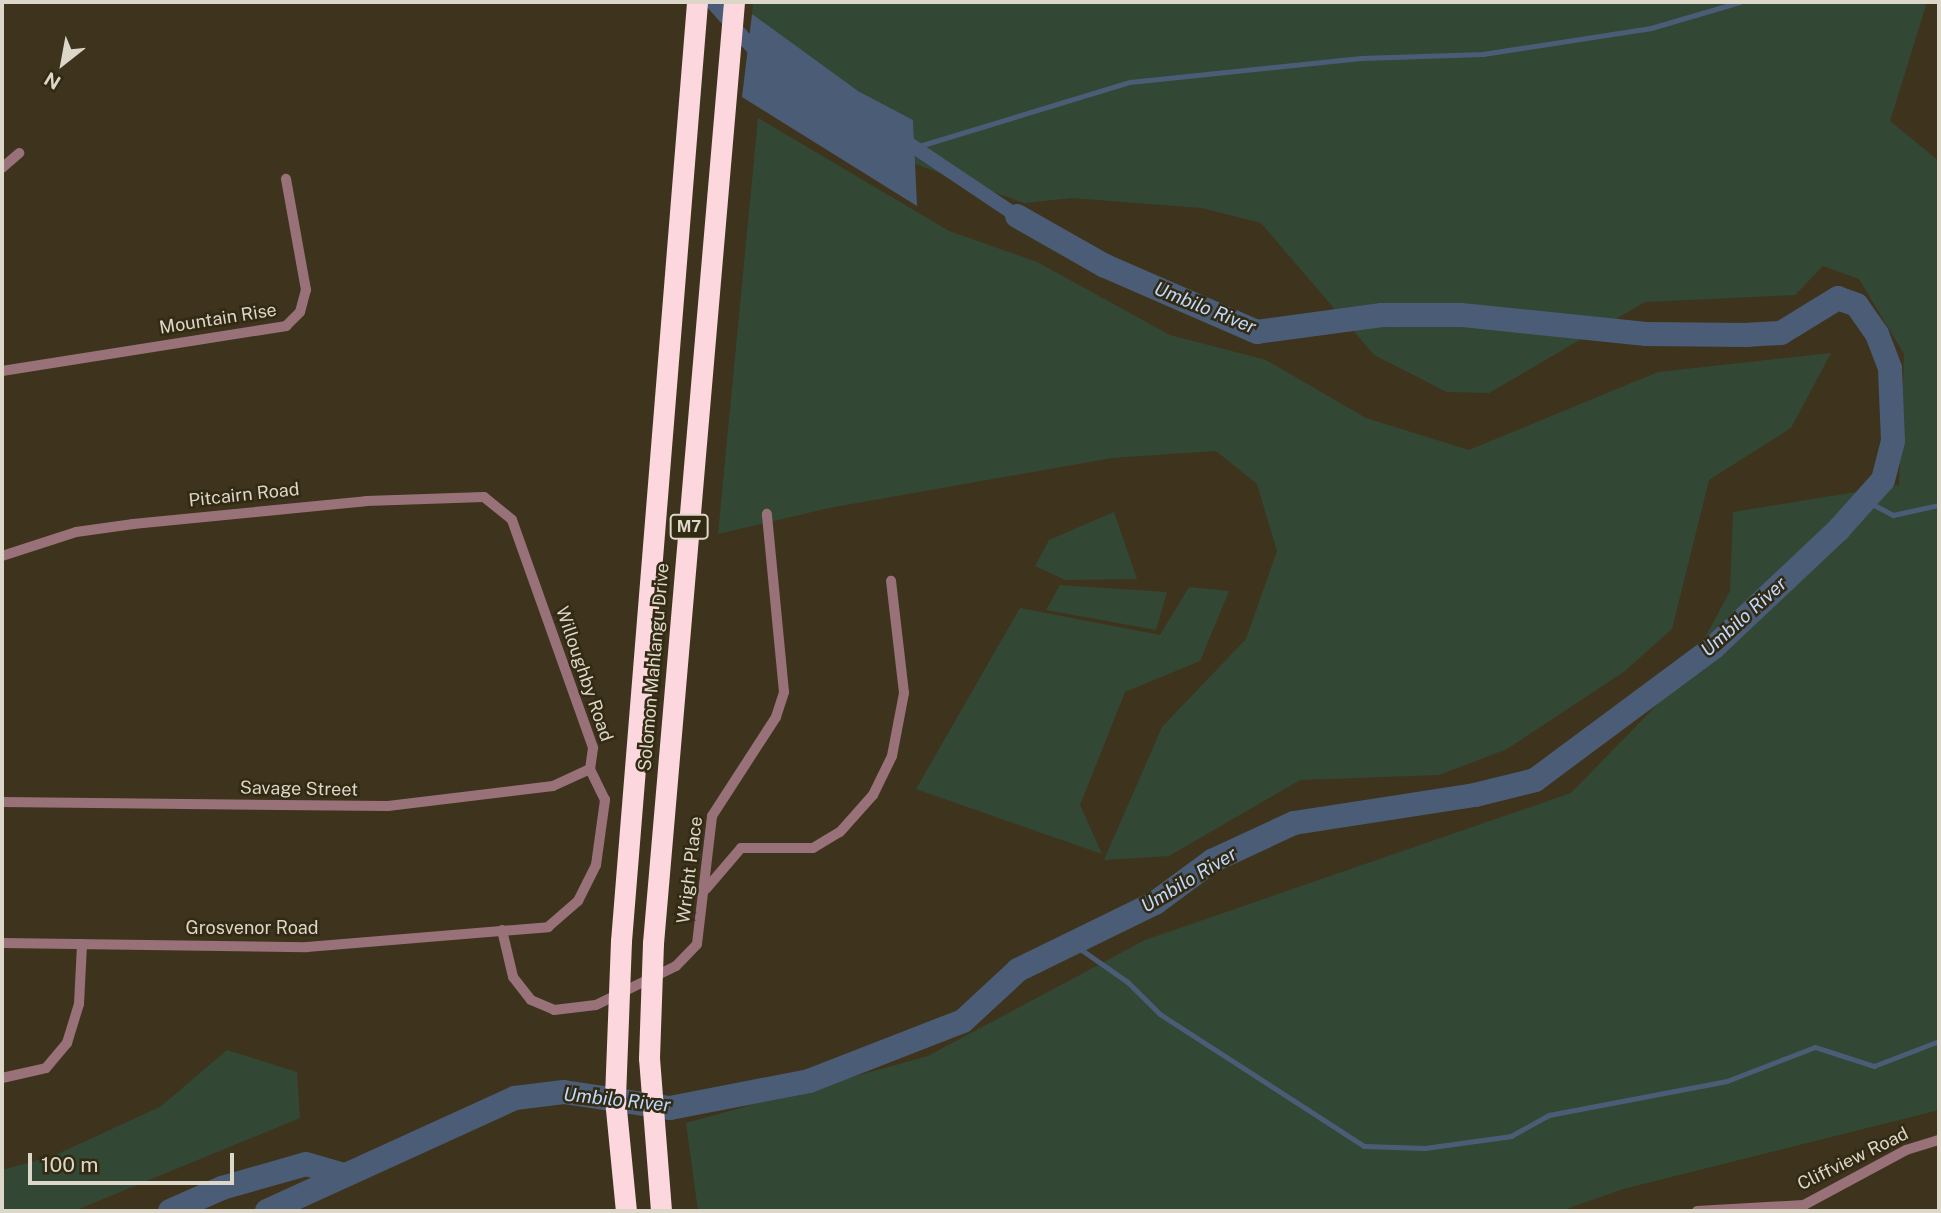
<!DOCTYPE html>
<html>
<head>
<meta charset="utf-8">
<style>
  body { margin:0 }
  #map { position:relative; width:1941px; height:1213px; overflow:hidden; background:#3e341d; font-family:"Public Sans",sans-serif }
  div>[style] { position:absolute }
  .green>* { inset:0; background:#334735 }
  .water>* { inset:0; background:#4b5d76 }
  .stream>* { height:4.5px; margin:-2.25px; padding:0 2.25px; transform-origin:2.25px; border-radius:2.25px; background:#4b5d76 }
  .canal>* { height:14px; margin:-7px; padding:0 7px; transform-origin:7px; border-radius:7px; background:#4b5d76 }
  .river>* { height:24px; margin:-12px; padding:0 12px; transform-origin:12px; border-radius:12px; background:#4b5d76 }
  .street>* { height:10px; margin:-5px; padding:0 5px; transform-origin:5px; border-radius:5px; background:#987278 }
  .highway>* { height:21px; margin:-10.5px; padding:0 10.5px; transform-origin:10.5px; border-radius:10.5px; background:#fcd7dd }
  .highway-bridge>* { height:21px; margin:-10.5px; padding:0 10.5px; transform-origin:10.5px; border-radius:10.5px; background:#fcd7dd }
  span { translate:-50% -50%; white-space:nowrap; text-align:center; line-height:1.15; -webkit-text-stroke:5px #332a13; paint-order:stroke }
  .shield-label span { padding:2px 5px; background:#332a13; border:2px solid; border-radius:5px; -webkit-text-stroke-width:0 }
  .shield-label { font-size:16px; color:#ddd7c9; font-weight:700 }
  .street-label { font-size:18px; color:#ddd7c9 }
  .water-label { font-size:19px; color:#bdd9fe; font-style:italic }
  .frame { position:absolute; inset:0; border:4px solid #ddd7c9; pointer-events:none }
  .north { position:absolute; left:28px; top:28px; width:70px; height:70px; -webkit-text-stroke:5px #332a13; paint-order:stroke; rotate:211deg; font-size:19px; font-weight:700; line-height:28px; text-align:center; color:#ddd7c9 }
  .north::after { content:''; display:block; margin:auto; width:24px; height:32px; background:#ddd7c9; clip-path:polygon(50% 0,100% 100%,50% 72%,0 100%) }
  .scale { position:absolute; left:28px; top:1153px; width:206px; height:32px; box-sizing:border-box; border:4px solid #ddd7c9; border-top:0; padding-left:9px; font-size:21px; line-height:24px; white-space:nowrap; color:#ddd7c9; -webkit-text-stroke:5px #332a13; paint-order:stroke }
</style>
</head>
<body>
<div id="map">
  <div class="green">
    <i style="clip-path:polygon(753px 2px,1927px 2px,1890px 121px,1939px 161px,1939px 1110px,1623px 1189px,1561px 1211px,698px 1211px,686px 1123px,928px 1056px,1145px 940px,1571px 793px,1684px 677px,1730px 591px,1733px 512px,1899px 485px,1904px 354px,1859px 279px,1823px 266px,1795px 295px,1645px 302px,1489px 393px,1447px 392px,1374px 355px,1261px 223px,1202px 208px,1072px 198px,1024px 203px,915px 164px,913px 120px,836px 79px,785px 43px,752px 14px)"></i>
    <i style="clip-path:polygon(758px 118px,949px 231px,1037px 262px,1170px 335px,1266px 360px,1366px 418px,1469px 450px,1658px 372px,1831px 353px,1791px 428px,1709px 480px,1672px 629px,1625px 671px,1507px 749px,1439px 775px,1300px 780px,1169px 856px,1104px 860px,1162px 727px,1246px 639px,1277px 551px,1257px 484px,1216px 451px,1112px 458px,829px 508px,718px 534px)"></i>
    <i style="clip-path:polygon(1114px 512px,1137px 579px,1065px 580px,1035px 566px,1049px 540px)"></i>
    <i style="clip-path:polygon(1060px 585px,1167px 592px,1156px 630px,1046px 610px)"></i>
    <i style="clip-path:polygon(1189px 587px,1229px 591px,1200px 661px,1125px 692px,1080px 805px,1102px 854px,916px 789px,1020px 608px,1160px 635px)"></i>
    <i style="clip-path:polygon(227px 1050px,297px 1072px,300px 1118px,74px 1211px,2px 1211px,2px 1170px,53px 1156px,160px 1107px)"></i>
  </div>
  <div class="water">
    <i style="clip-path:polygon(752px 14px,858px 91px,913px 120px,917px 206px,742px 97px)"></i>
  </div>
  <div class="stream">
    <i style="left:916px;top:147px;width:224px;rotate:-16.9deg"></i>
    <i style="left:1130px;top:82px;width:232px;rotate:-5.9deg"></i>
    <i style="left:1361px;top:58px;width:122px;rotate:-1.9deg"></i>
    <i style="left:1483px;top:54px;width:170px;rotate:-8.8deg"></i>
    <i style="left:1651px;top:28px;width:93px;rotate:-16.3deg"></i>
    <i style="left:1865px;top:500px;width:32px;rotate:28deg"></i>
    <i style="left:1893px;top:515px;width:47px;rotate:-12.3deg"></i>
    <i style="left:1072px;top:943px;width:68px;rotate:34.9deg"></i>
    <i style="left:1128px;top:982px;width:45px;rotate:45deg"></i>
    <i style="left:1160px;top:1014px;width:243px;rotate:32.9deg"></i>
    <i style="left:1364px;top:1146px;width:61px;rotate:1.9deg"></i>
    <i style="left:1425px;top:1148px;width:87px;rotate:-7.9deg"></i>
    <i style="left:1511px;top:1136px;width:43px;rotate:-28.9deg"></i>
    <i style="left:1549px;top:1115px;width:181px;rotate:-10.8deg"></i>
    <i style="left:1727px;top:1081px;width:94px;rotate:-21.1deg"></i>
    <i style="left:1815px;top:1047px;width:62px;rotate:17.9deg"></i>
    <i style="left:1874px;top:1066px;width:70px;rotate:-21deg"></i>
  </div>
  <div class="canal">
    <i style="left:712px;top:2px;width:72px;rotate:48.4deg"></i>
    <i style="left:899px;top:137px;width:142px;rotate:33.8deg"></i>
  </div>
  <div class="river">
    <i style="left:170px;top:1211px;width:57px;rotate:-23.9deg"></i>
    <i style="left:222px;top:1188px;width:87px;rotate:-15.9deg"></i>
    <i style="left:306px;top:1164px;width:36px;rotate:16deg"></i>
    <i style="left:267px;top:1211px;width:273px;rotate:-24.5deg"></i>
    <i style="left:515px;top:1098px;width:49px;rotate:-7deg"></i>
    <i style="left:564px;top:1092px;width:107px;rotate:8.6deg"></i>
    <i style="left:670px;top:1108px;width:142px;rotate:-11deg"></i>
    <i style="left:809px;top:1081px;width:165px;rotate:-21.3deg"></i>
    <i style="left:963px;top:1021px;width:75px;rotate:-42.8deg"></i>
    <i style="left:1018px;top:970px;width:153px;rotate:-26.1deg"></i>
    <i style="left:1155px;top:903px;width:71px;rotate:-36.4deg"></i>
    <i style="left:1212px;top:861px;width:90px;rotate:-24.9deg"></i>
    <i style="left:1294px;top:823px;width:183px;rotate:-8.8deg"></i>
    <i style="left:1475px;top:795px;width:62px;rotate:-14deg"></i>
    <i style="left:1535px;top:780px;width:223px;rotate:-36.6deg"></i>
    <i style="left:1714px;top:647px;width:172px;rotate:-43.3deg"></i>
    <i style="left:1839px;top:529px;width:66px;rotate:-48.1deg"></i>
    <i style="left:1883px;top:480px;width:40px;rotate:-75.6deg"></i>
    <i style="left:1893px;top:441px;width:73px;rotate:-92.4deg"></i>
    <i style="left:1890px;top:368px;width:36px;rotate:-111deg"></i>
    <i style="left:1877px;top:334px;width:35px;rotate:-125deg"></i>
    <i style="left:1857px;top:305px;width:20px;rotate:-160deg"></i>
    <i style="left:1838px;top:298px;width:67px;rotate:148.4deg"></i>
    <i style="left:1781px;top:333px;width:33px;rotate:177deg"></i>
    <i style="left:1748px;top:335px;width:102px;rotate:-179.4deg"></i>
    <i style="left:1646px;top:334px;width:186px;rotate:-174.1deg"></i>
    <i style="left:1461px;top:315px;width:79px;rotate:180deg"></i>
    <i style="left:1382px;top:315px;width:126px;rotate:172.3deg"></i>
    <i style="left:1257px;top:332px;width:166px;rotate:-156.5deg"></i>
    <i style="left:1105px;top:266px;width:101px;rotate:-150.4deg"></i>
  </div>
  <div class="street">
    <i style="left:2px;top:168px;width:23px;rotate:-41deg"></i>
    <i style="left:2px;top:371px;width:288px;rotate:-9deg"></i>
    <i style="left:286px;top:326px;width:20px;rotate:-45deg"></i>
    <i style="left:300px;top:312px;width:23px;rotate:-75deg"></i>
    <i style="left:306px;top:290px;width:113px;rotate:-100.2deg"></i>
    <i style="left:2px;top:556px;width:78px;rotate:-18deg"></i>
    <i style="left:76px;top:532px;width:58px;rotate:-8deg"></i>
    <i style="left:133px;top:524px;width:234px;rotate:-5.6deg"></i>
    <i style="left:366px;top:501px;width:118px;rotate:-1.9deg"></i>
    <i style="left:484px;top:497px;width:36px;rotate:39deg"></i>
    <i style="left:512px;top:520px;width:242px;rotate:70.4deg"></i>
    <i style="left:593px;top:748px;width:21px;rotate:98deg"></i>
    <i style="left:2px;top:802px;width:386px;rotate:0.6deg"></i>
    <i style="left:388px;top:806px;width:166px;rotate:-6.9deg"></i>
    <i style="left:553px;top:786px;width:41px;rotate:-24.7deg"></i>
    <i style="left:706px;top:889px;width:54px;rotate:-49.5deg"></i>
    <i style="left:741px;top:848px;width:72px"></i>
    <i style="left:813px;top:848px;width:31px;rotate:-31deg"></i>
    <i style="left:840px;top:832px;width:50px;rotate:-48.3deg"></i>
    <i style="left:873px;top:795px;width:43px;rotate:-64deg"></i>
    <i style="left:892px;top:756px;width:64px;rotate:-79.2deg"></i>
    <i style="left:904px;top:693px;width:113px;rotate:-96.6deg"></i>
    <i style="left:502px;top:930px;width:48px;rotate:76.8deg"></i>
    <i style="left:513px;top:977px;width:29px;rotate:52deg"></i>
    <i style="left:531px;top:1000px;width:25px;rotate:23deg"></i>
    <i style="left:554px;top:1010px;width:42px;rotate:-6.8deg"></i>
    <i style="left:596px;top:1005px;width:89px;rotate:-26deg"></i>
    <i style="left:676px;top:966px;width:30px;rotate:-46deg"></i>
    <i style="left:697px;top:944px;width:129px;rotate:-83.3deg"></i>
    <i style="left:712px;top:816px;width:118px;rotate:-57.1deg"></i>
    <i style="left:776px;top:717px;width:26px;rotate:-72deg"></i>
    <i style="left:784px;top:692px;width:179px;rotate:-95.5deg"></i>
    <i style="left:2px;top:943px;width:305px;rotate:0.8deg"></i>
    <i style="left:307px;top:947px;width:242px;rotate:-4.7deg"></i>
    <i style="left:548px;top:927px;width:40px;rotate:-41deg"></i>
    <i style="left:578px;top:901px;width:40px;rotate:-63.4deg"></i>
    <i style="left:596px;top:865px;width:66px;rotate:-82.1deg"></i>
    <i style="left:605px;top:800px;width:34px;rotate:-116deg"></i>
    <i style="left:2px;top:1078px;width:45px;rotate:-12.8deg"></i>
    <i style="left:46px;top:1068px;width:33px;rotate:-50deg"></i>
    <i style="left:67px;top:1043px;width:41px;rotate:-72.9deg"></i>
    <i style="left:79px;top:1004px;width:60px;rotate:-87.1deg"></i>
    <i style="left:1697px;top:1211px;width:107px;rotate:-3.2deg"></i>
    <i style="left:1804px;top:1205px;width:116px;rotate:-28.3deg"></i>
    <i style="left:1906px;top:1150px;width:34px;rotate:-17deg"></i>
  </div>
  <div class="highway">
    <i style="left:621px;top:941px;width:942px;rotate:-85.37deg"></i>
    <i style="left:653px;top:943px;width:944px;rotate:-85.08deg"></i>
  </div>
  <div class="highway-bridge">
    <i style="left:621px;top:941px;width:158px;rotate:92.2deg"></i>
    <i style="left:615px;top:1099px;width:113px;rotate:84.4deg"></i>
    <i style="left:653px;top:943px;width:115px;rotate:92deg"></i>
    <i style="left:649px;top:1058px;width:153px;rotate:85.5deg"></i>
  </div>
  <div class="shield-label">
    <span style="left:689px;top:527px">M7</span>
  </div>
  <div class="street-label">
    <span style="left:218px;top:319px;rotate:-9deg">Mountain Rise</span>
    <span style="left:244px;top:495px;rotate:-6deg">Pitcairn Road</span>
    <span style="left:654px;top:667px;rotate:-85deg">Solomon Mahlangu Drive</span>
    <span style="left:584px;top:674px;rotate:71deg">Willoughby Road</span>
    <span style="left:299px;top:789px;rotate:1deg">Savage Street</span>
    <span style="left:690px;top:870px;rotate:-83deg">Wright Place</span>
    <span style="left:252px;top:928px">Grosvenor Road</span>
    <span style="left:1853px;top:1159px;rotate:-26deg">Cliffview Road</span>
  </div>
  <div class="water-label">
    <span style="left:1205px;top:308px;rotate:22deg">Umbilo River</span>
    <span style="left:1744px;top:617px;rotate:-42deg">Umbilo River</span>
    <span style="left:1189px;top:880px;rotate:-31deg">Umbilo River</span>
    <span style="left:617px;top:1100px;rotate:6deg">Umbilo River</span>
  </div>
  <div class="frame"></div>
  <div class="north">N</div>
  <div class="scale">100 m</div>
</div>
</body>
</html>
